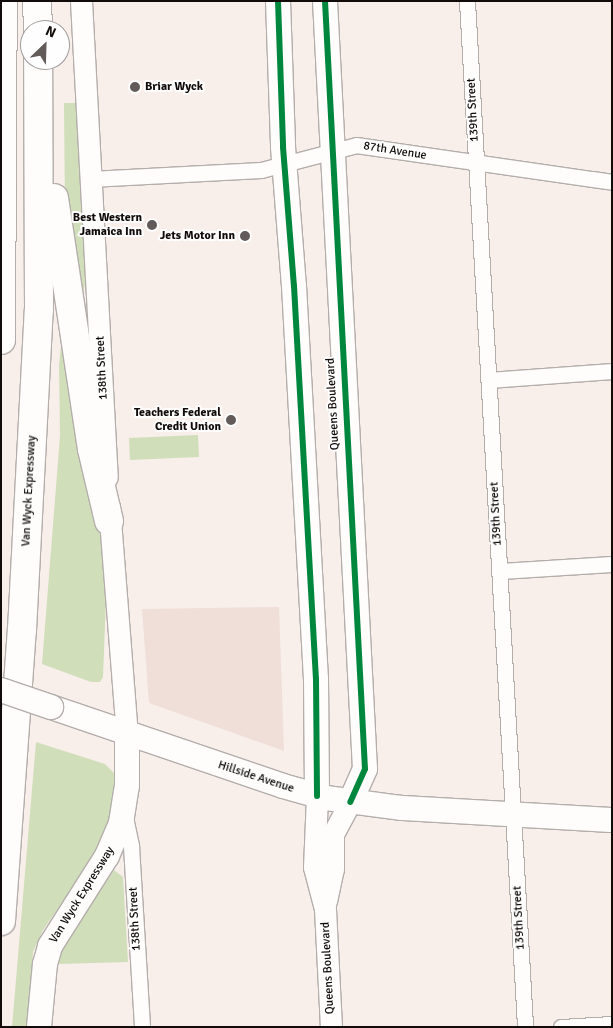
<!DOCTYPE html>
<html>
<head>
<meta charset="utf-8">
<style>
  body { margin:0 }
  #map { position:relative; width:613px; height:1028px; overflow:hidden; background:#f8efeb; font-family:Signika,sans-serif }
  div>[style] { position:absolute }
  .commercial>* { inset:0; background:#f0ded8 }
  .green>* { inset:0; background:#d1deba }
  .roads { filter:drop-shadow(1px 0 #b4aeab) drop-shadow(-1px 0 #b4aeab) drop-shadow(0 1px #b4aeab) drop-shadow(0 -1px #b4aeab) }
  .minor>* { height:15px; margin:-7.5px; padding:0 7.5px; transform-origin:7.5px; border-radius:7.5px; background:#fefdfc }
  .secondary>* { height:21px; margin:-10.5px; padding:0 10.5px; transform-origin:10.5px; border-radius:10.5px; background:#fefdfc }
  .primary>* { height:24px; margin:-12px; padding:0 12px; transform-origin:12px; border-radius:12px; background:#fefdfc }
  .motorway>* { height:28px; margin:-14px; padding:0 14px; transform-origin:14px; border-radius:14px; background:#fefdfc }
  .bridges { filter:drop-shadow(1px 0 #b4aeab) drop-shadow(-1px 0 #b4aeab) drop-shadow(0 1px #b4aeab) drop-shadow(0 -1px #b4aeab) }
  .primary-bridge>* { height:24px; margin:-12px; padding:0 12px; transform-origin:12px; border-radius:12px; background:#fefdfc }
  .cycleway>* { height:6px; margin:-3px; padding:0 3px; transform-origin:3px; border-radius:3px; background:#00873e }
  .dots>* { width:14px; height:14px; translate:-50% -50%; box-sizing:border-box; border:2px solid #fefefe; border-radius:50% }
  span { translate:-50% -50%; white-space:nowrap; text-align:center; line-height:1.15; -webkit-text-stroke:4px #fefefe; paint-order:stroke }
  .poi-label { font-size:12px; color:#110c0a; font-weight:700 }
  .left { translate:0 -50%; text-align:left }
  .right { translate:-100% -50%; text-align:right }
  .street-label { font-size:12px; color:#110c0a }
  .frame { position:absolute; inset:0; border:2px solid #110c0a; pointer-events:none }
  .north { position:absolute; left:20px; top:20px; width:50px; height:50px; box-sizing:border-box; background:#fefefe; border:1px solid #9f9d9c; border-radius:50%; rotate:24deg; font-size:14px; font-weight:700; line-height:20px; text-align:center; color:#110c0a }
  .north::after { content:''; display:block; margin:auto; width:18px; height:22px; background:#625b59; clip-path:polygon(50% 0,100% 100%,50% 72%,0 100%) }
</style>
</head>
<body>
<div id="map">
  <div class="commercial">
    <i style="clip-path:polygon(279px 607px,284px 751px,149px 703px,142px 609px)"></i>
  </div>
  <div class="green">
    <i style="clip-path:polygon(64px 103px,77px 103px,86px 278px,82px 300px,65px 215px)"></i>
    <i style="clip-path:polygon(63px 327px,107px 573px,103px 677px,100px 682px,91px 682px,42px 664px,60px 436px,59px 365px)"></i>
    <i style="clip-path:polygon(198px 435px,199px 457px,130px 460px,129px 438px)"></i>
    <i style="clip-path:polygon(36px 742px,105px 764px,115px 774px,109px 821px,94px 857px,43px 930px,33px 952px,28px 1027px,12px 1027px)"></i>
    <i style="clip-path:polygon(114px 870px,123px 877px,128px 962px,57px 964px,62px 942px)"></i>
  </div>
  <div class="roads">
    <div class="minor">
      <i style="left:467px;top:1px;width:1028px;rotate:86.76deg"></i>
      <i style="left:90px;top:179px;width:171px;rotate:-3deg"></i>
      <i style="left:261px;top:170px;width:98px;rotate:-14.7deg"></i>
      <i style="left:356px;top:145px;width:259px;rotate:8.2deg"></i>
      <i style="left:489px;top:380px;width:123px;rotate:-4.2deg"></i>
      <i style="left:500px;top:571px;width:112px;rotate:-3.6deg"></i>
      <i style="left:125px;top:817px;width:30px;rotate:78deg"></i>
      <i style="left:131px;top:846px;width:181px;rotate:86.5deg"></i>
      <i style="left:561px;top:1027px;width:51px;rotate:-3.4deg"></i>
    </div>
    <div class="secondary">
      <i style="left:81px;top:1px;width:477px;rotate:86.9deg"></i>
      <i style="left:109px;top:507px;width:228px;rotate:85.5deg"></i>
      <i style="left:317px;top:796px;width:71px;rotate:92.4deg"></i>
      <i style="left:314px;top:867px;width:43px;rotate:75.3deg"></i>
      <i style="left:325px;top:909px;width:118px;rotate:87.1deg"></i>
      <i style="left:326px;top:901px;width:33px;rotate:-78deg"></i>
      <i style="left:333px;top:869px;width:35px;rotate:-90deg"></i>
      <i style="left:333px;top:834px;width:36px;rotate:-62deg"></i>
    </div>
    <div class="primary">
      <i style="left:278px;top:1px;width:146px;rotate:88deg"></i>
      <i style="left:283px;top:147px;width:139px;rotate:85.5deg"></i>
      <i style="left:294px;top:286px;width:394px;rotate:86.8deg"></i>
      <i style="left:316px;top:679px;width:117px;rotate:89.5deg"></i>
      <i style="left:325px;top:1px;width:769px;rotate:87.02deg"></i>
      <i style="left:365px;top:769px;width:36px;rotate:114deg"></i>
      <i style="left:51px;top:707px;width:245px;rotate:18.8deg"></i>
      <i style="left:283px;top:786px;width:45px;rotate:15.6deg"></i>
      <i style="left:326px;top:798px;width:77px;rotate:7.5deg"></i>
      <i style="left:402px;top:808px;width:210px;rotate:3.3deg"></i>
      <i style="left:39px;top:1027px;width:63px;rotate:-84.6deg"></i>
      <i style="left:45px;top:964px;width:19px;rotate:-74deg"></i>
      <i style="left:50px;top:946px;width:107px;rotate:-57.7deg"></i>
      <i style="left:107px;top:856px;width:36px;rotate:-67deg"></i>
      <i style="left:121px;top:823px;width:37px;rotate:-81deg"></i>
      <i style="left:127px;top:786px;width:52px;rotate:-90deg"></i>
    </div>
    <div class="motorway">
      <i style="left:37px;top:1px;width:29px;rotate:88deg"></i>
      <i style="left:54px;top:198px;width:254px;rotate:81.4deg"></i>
      <i style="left:92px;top:449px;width:74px;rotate:76.7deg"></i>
      <i style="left:1px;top:340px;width:339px;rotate:-89.7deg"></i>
      <i style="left:1px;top:921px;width:292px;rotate:-85.9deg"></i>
      <i style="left:22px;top:630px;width:320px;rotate:-87deg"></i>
      <i style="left:39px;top:310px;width:250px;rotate:-90.2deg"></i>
    </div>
  </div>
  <div class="bridges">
    <div class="primary-bridge">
      <i style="left:1px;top:690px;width:53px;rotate:18.8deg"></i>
    </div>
  </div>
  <div class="cycleway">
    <i style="left:278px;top:1px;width:146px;rotate:88deg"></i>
    <i style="left:283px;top:147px;width:139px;rotate:85.5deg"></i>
    <i style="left:294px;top:286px;width:394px;rotate:86.8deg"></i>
    <i style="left:316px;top:679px;width:117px;rotate:89.5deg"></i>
    <i style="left:325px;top:1px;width:769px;rotate:87.02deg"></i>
    <i style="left:365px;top:769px;width:36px;rotate:114deg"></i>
  </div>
  <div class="dots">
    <i style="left:135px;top:87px;background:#625b59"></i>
    <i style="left:152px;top:225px;background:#625b59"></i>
    <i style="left:245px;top:236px;background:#625b59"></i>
    <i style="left:231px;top:420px;background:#625b59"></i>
  </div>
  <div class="poi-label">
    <span class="left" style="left:145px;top:87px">Briar Wyck</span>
    <span class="right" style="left:142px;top:225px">Best Western<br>Jamaica Inn</span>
    <span class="right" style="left:235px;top:236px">Jets Motor Inn</span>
    <span class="right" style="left:221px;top:420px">Teachers Federal<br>Credit Union</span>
  </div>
  <div class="street-label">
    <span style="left:473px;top:110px;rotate:-93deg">139th Street</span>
    <span style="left:395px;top:151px;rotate:9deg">87th Avenue</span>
    <span style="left:102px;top:368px;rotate:-93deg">138th Street</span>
    <span style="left:333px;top:404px;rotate:-93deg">Queens Boulevard</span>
    <span style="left:29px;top:491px;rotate:-87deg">Van Wyck Expressway</span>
    <span style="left:496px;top:514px;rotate:-93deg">139th Street</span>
    <span style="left:256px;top:777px;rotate:18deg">Hillside Avenue</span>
    <span style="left:82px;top:895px;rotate:-58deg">Van Wyck Expressway</span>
    <span style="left:519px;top:918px;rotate:-93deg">139th Street</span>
    <span style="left:135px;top:919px;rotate:-93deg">138th Street</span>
    <span style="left:328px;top:968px;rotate:-93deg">Queens Boulevard</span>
  </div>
  <div class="frame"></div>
  <div class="north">N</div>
</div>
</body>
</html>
